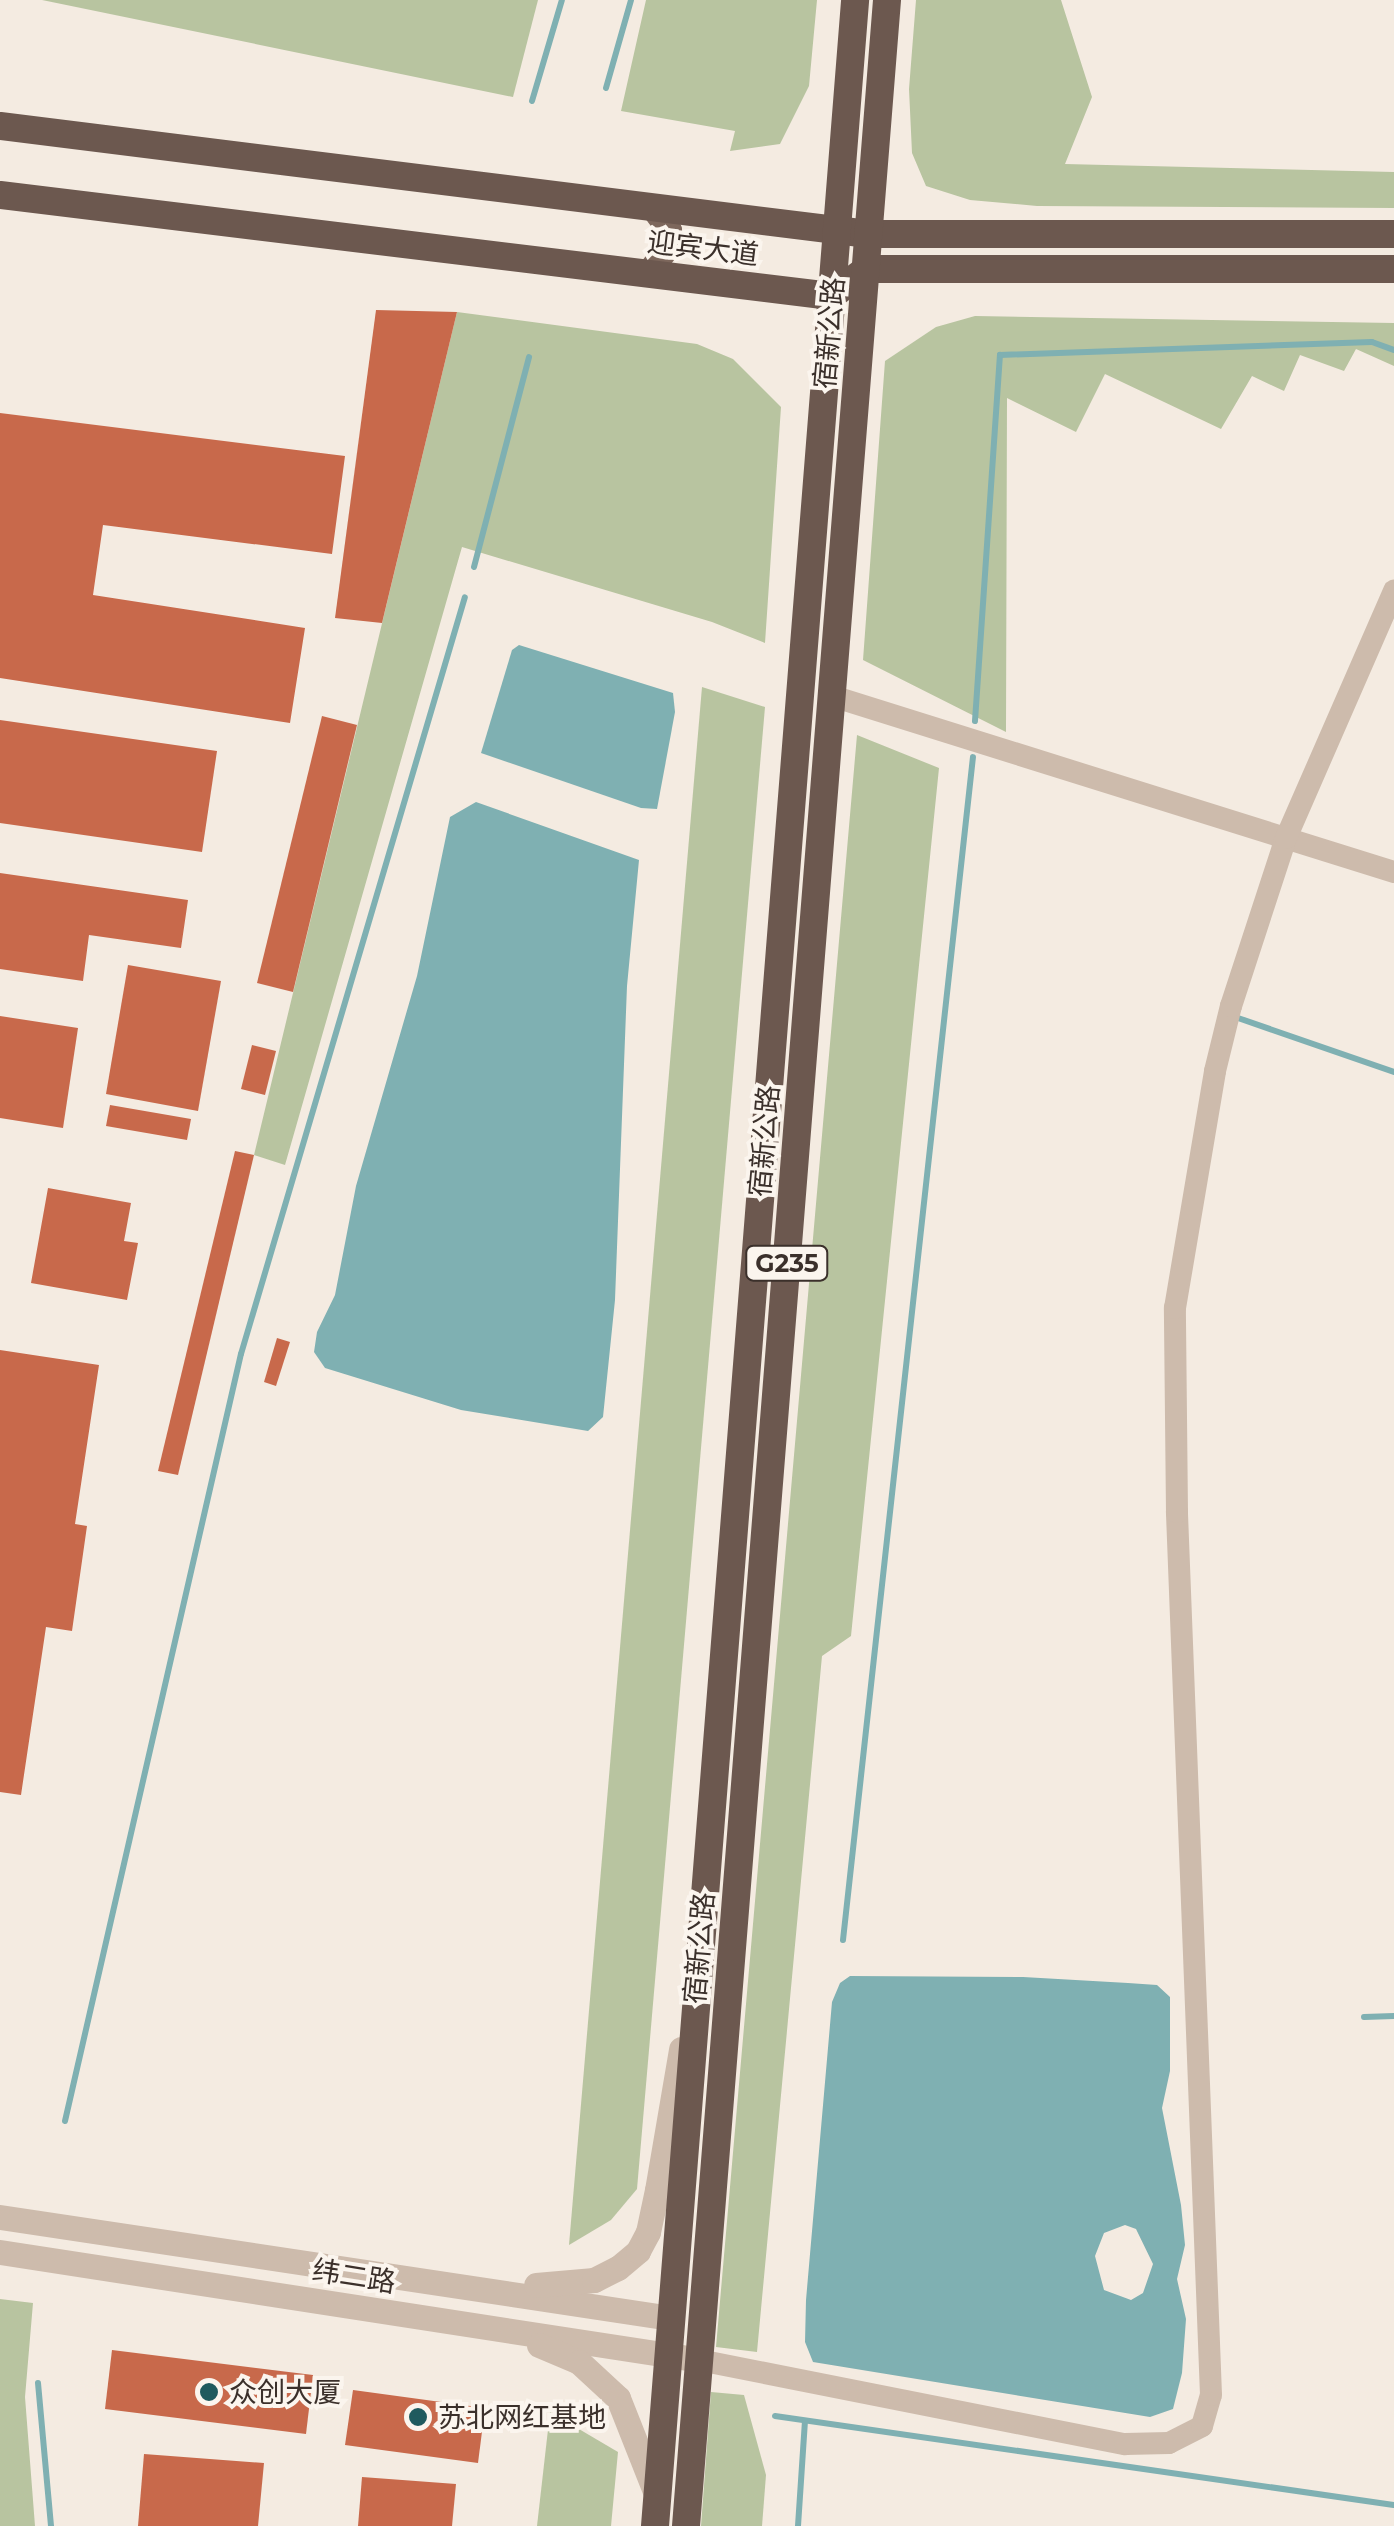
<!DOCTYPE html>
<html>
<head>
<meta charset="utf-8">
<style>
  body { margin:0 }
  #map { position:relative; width:1394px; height:2526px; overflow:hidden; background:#f4ebe1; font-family:Montserrat,"Noto Sans SC",sans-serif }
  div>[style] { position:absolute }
  .green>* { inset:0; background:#b8c4a0 }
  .water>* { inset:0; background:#7fb0b2 }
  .stream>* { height:6px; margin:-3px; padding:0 3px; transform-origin:3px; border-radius:3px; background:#7fb0b2 }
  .building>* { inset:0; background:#c8694b }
  .minor>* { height:22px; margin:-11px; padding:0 11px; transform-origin:11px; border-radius:11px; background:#cdbbac }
  .tertiary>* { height:25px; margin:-12.5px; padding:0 12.5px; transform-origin:12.5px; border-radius:12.5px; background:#cdbbac }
  .primary>* { height:25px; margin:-12.5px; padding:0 12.5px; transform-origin:12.5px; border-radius:12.5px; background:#7d675c }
  .trunk>* { height:28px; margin:-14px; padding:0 14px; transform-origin:14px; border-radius:14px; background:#6c584f }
  .dots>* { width:28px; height:28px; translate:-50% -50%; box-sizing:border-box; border:5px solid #fbf5ee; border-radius:50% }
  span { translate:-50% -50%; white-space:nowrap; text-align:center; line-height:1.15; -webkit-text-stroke:8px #fbf5ee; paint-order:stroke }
  .shield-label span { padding:2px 8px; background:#fbf5ee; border:2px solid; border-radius:8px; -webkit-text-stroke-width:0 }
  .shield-label { font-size:25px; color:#3b302b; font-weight:700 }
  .street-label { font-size:28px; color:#3b302b }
  .poi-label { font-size:28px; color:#3b302b }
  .left { translate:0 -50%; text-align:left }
</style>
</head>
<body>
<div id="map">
  <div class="green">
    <i style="clip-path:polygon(42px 0,538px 0,513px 97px)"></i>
    <i style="clip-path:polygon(646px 0,817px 0,809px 86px,780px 144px,730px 151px,735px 131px,621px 111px)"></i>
    <i style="clip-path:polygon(916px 0,1061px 0,1092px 97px,1065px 164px,1394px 172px,1394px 208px,1037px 206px,970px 200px,926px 186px,912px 153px,909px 89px)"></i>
    <i style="clip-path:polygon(457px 312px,697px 344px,733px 359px,781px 407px,765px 643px,712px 622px,462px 547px,285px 1165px,254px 1155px)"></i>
    <i style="clip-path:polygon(975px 316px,1394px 323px,1394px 366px,1356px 349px,1344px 371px,1300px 355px,1284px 391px,1252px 376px,1221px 429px,1105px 374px,1076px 432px,1007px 398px,1006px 732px,863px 660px,885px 361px,936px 327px)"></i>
    <i style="clip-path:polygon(702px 687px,765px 707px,637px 2189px,611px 2220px,569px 2245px)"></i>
    <i style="clip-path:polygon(857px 735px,939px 768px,851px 1636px,822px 1656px,757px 2352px,716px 2347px)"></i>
    <i style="clip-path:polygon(0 2299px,33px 2303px,25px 2397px,35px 2526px,0 2526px)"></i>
    <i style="clip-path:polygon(711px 2392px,744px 2395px,766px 2475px,762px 2526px,701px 2526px)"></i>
    <i style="clip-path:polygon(550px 2412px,618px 2452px,611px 2526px,537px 2526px)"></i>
  </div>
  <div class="water">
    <i style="clip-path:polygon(519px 645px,673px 693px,675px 712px,657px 809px,641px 808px,481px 753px,512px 650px)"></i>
    <i style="clip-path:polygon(476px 802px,639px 860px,627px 986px,615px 1300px,603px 1417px,588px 1431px,461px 1410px,325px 1368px,314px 1352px,317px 1332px,335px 1295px,356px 1186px,417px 976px,450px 817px)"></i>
    <i style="clip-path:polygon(evenodd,850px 1976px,1023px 1977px,1128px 1983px,1157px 1985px,1170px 1997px,1170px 2071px,1162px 2108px,1181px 2205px,1185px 2245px,1177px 2279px,1186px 2319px,1182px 2373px,1173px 2409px,1150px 2417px,813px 2362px,805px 2342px,806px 2300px,832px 2002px,840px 1983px,850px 1976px,1125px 2225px,1136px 2229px,1153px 2264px,1143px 2293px,1131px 2300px,1104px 2290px,1095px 2256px,1104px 2233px,1125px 2225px)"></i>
  </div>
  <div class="stream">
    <i style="left:606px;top:88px;width:91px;rotate:-74.1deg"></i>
    <i style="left:532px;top:101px;width:105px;rotate:-73.5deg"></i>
    <i style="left:474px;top:567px;width:217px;rotate:-75.3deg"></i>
    <i style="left:975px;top:721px;width:367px;rotate:-86.1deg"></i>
    <i style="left:1000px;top:355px;width:372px;rotate:-2deg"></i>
    <i style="left:1372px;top:342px;width:23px;rotate:20deg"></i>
    <i style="left:1238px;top:1018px;width:165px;rotate:19.1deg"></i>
    <i style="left:843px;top:1940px;width:1190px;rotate:-83.73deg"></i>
    <i style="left:1364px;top:2017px;width:30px;rotate:-2deg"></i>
    <i style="left:65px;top:2121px;width:787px;rotate:-77.08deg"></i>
    <i style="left:241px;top:1354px;width:789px;rotate:-73.52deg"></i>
    <i style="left:38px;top:2383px;width:144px;rotate:84.8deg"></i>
    <i style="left:775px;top:2416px;width:625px;rotate:8.18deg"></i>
    <i style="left:798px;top:2526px;width:105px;rotate:-86.2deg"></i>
  </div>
  <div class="building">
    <i style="clip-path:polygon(376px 310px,457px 312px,382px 623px,335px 618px)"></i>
    <i style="clip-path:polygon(0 413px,345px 456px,332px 554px,103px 525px,93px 595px,305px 628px,290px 723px,0 678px)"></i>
    <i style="clip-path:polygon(322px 716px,357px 725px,293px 992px,257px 983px)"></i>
    <i style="clip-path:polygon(0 720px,217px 751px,202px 852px,0 823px)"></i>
    <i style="clip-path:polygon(0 873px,188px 900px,181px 948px,89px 935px,83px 981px,0 969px)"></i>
    <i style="clip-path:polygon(128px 965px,221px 981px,198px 1111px,106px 1094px)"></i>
    <i style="clip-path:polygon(0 1016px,78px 1028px,63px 1128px,0 1118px)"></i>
    <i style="clip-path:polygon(252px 1045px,276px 1051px,265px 1095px,241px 1089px)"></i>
    <i style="clip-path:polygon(110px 1105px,191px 1119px,187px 1140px,106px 1126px)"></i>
    <i style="clip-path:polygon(235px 1151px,254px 1155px,178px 1475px,158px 1471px)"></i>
    <i style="clip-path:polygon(48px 1188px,131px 1203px,124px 1241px,138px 1243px,127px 1300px,31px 1283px)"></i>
    <i style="clip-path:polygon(277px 1338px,290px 1342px,276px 1386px,264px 1382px)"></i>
    <i style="clip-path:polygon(0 1350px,99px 1365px,75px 1524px,87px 1526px,72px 1631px,46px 1627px,21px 1795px,0 1792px)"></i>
    <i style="clip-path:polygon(112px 2350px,313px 2375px,306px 2434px,105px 2409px)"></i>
    <i style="clip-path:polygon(353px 2390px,485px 2408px,478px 2463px,345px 2445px)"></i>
    <i style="clip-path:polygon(144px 2454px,264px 2463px,258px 2526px,138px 2526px)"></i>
    <i style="clip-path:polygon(362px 2477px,456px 2484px,452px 2526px,358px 2526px)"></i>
  </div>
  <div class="minor">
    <i style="left:832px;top:696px;width:589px;rotate:17.39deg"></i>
    <i style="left:699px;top:2360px;width:434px;rotate:11.2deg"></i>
    <i style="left:1125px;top:2444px;width:44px;rotate:-1.3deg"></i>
    <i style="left:1169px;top:2443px;width:37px;rotate:-27deg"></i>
    <i style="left:1202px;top:2426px;width:32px;rotate:-74deg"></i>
    <i style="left:1211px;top:2395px;width:884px;rotate:-92.21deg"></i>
    <i style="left:1177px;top:1512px;width:204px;rotate:-90.6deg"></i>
    <i style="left:1175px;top:1308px;width:240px;rotate:-80.4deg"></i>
    <i style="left:1215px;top:1071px;width:67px;rotate:-76.2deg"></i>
    <i style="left:1231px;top:1006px;width:177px;rotate:-71.9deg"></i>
    <i style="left:1286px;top:838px;width:270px;rotate:-66.4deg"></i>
  </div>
  <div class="tertiary">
    <i style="left:0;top:2217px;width:679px;rotate:8.56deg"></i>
    <i style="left:0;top:2252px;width:695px;rotate:8.77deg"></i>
    <i style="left:536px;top:2285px;width:58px;rotate:-4.9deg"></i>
    <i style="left:594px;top:2280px;width:27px;rotate:-27deg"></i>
    <i style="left:618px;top:2268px;width:26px;rotate:-40deg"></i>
    <i style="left:638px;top:2251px;width:21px;rotate:-62deg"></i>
    <i style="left:648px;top:2232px;width:43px;rotate:-77.9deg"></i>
    <i style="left:657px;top:2190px;width:143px;rotate:-80.3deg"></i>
    <i style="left:539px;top:2345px;width:43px;rotate:23deg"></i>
    <i style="left:579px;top:2362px;width:53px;rotate:42.7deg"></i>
    <i style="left:618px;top:2398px;width:103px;rotate:68.4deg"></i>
  </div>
  <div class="primary">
    <i style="left:647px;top:274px;width:36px;rotate:-53deg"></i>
    <i style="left:669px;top:245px;width:15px;rotate:-90deg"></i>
    <i style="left:669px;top:230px;width:27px;rotate:-126deg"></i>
  </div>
  <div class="trunk">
    <i style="left:0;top:126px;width:875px;rotate:7.09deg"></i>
    <i style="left:868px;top:234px;width:526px"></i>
    <i style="left:0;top:195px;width:837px;rotate:6.93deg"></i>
    <i style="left:831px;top:296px;width:45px;rotate:-36.9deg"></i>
    <i style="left:867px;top:269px;width:527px"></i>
    <i style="left:655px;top:2526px;width:2534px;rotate:-85.47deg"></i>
    <i style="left:686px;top:2526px;width:2534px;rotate:-85.45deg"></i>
  </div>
  <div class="dots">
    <i style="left:209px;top:2392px;background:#1f5a5e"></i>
    <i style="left:418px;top:2417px;background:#1f5a5e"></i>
  </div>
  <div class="shield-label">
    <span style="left:787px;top:1263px">G235</span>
  </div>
  <div class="street-label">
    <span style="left:703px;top:248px;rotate:7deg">迎宾大道</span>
    <span style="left:829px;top:333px;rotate:-85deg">宿新公路</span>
    <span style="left:764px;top:1141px;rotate:-85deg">宿新公路</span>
    <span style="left:699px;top:1948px;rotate:-85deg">宿新公路</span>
    <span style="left:354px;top:2276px;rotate:9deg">纬二路</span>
  </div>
  <div class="poi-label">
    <span class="left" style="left:229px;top:2392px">众创大厦</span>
    <span class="left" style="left:438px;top:2417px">苏北网红基地</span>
  </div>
</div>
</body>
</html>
